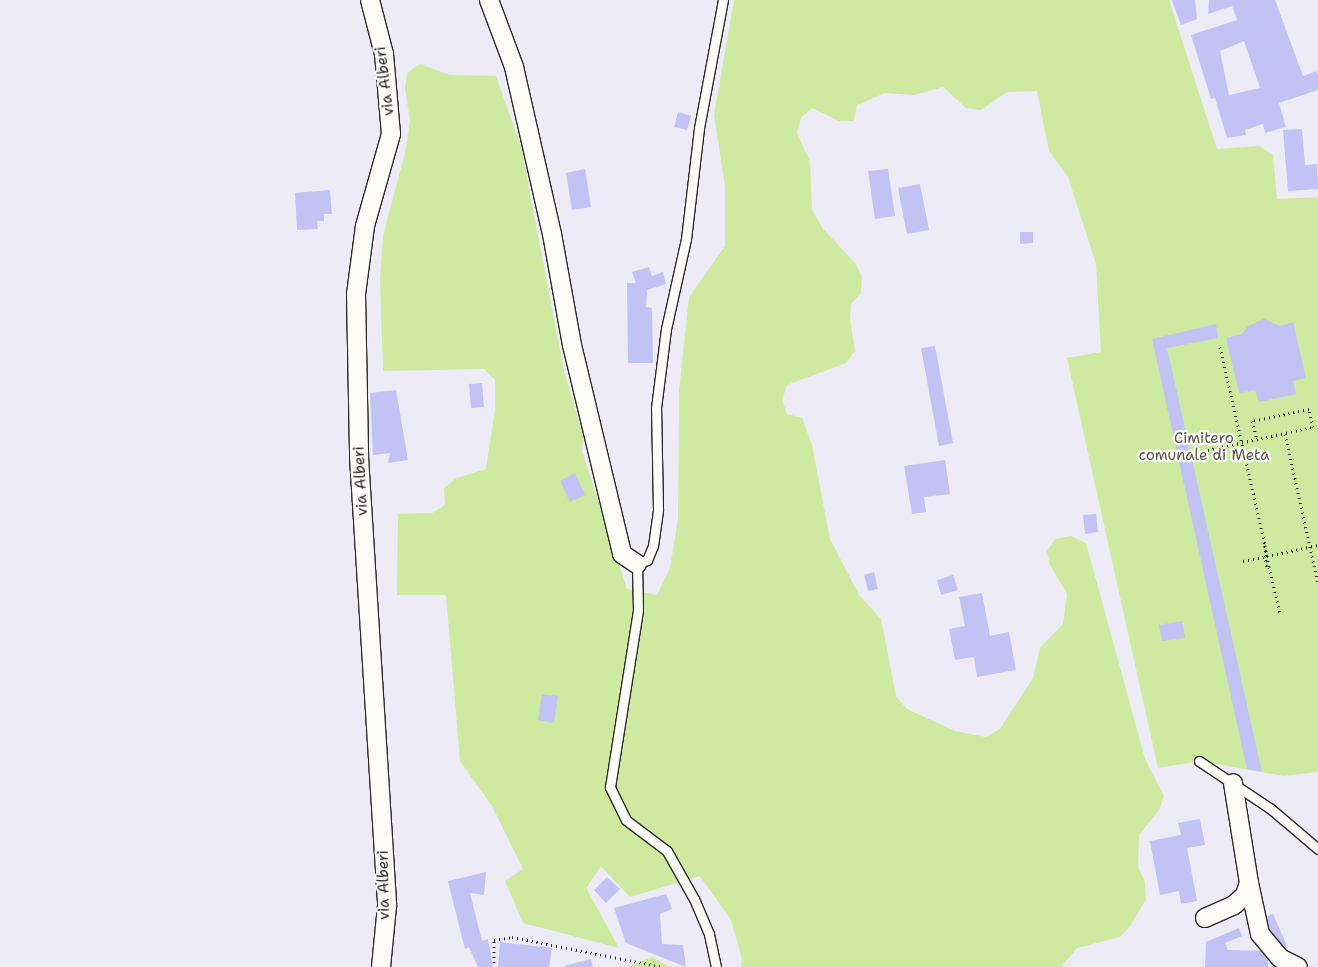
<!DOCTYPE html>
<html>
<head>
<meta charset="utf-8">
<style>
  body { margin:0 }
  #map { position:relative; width:1318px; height:967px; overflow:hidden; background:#ecebf6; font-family:"Shantell Sans",sans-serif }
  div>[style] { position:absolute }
  .green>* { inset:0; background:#cee9a0 }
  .building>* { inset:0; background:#c3c2f4 }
  .path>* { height:3px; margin-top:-1.5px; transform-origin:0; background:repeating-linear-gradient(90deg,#2b2b2b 0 1px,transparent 0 5px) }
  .roads { filter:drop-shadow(1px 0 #2b2b2b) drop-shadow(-1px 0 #2b2b2b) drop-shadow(0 1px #2b2b2b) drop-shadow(0 -1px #2b2b2b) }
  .lane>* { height:9px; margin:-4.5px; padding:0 4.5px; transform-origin:4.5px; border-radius:4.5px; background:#fdfcf7 }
  .street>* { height:18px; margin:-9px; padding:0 9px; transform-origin:9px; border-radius:9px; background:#fdfcf7 }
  span { translate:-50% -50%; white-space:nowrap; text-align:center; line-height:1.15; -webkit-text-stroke:4.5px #fdfcf7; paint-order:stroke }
  .street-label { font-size:15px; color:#2b2b2b }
  .park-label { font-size:15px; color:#545a48 }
</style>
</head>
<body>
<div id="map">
  <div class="green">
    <i style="clip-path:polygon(734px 0,1169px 0,1217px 149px,1259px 146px,1273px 155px,1277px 199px,1318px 197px,1318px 772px,1284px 776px,1199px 761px,1158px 768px,1067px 358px,1101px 352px,1096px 264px,1068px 177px,1049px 151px,1037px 91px,1007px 92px,981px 110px,966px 108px,943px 87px,914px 95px,885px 93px,857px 105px,854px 121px,839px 121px,812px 108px,801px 118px,797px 133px,810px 162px,812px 210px,823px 229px,855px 263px,862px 277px,861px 293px,851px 304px,850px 319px,855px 351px,846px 363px,787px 385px,782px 400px,787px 414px,802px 418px,812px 445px,830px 539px,859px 595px,881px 619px,896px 696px,907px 709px,955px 731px,986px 737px,1000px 729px,1033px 678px,1040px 648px,1063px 624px,1067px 594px,1050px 565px,1047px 551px,1055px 539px,1071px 536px,1086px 543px,1145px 759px,1164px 796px,1159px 810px,1139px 835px,1138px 867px,1145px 882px,1146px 899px,1131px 925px,1120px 937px,1077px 948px,1061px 967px,741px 967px,742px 959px,731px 920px,700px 876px,630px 897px,601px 866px,586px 888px,619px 948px,523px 923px,505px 881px,523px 869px,492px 806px,460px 761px,446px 595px,397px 595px,398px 514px,432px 513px,445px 505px,444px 488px,457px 478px,486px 469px,495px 410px,495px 380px,484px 369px,383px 371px,380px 278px,383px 236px,405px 153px,410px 121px,405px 88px,407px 73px,420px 64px,450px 75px,496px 76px,521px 147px,564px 370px,583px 436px,582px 451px,627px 589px,657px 595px,670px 568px,678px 519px,679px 391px,689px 297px,725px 246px,725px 186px,714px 115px)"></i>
    <i style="clip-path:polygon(652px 957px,670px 967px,630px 967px,630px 966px)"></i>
  </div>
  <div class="building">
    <i style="clip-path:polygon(1172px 0,1195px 0,1197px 19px,1181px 25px)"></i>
    <i style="clip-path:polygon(evenodd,1209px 0,1275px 0,1303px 76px,1317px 71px,1318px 75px,1318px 90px,1279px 103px,1286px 127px,1265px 133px,1263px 124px,1245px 130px,1246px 135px,1227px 138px,1215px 98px,1211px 99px,1191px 35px,1237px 20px,1232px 6px,1208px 14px,1209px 0,1244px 41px,1260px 88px,1229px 95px,1220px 51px,1244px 41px)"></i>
    <i style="clip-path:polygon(678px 112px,691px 116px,687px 130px,674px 127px)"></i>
    <i style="clip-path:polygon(1302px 129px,1305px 165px,1317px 164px,1318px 189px,1288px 191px,1283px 130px)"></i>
    <i style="clip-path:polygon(585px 169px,591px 207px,572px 210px,566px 173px)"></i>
    <i style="clip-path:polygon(888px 169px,895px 216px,875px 219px,868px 171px)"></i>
    <i style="clip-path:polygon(920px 184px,929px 230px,907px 234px,898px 188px)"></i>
    <i style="clip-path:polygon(330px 190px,332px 214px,324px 214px,324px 221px,317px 221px,318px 229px,297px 230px,295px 193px)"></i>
    <i style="clip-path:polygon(1020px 232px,1033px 232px,1033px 243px,1020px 244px)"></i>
    <i style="clip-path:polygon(649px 267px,652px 276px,663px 272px,666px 284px,647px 290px,646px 307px,652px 308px,653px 363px,628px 363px,627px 283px,636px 283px,632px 272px)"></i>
    <i style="clip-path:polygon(1264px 319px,1280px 326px,1293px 322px,1306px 378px,1293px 381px,1296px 394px,1259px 402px,1255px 390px,1239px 393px,1226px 338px,1242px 334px,1248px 326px)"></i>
    <i style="clip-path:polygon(1216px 324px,1218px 338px,1167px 348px,1262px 772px,1247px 769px,1152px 339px)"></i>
    <i style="clip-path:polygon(935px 346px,953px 443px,939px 446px,921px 348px)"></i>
    <i style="clip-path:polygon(482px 383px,484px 407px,471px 408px,469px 384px)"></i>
    <i style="clip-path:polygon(396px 390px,408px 460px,388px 463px,390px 453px,373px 455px,370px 393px)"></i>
    <i style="clip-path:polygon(945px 460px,950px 494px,924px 497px,926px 512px,912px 514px,904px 466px)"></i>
    <i style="clip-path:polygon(575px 473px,585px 495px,570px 502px,560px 481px)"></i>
    <i style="clip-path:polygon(1096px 514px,1098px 532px,1085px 534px,1083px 515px)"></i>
    <i style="clip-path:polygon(874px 572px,878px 589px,868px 591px,864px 575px)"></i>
    <i style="clip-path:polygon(953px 575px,958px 590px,941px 595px,937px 580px)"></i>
    <i style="clip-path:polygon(982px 593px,990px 636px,1009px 632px,1016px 670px,977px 677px,974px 657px,955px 660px,949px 629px,965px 626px,959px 597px)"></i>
    <i style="clip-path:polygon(1182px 621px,1185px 638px,1162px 641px,1159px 625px)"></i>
    <i style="clip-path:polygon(542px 694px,558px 696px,554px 723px,538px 720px)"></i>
    <i style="clip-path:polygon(1200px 819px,1205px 845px,1187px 848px,1197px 901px,1181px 904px,1179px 891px,1160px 895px,1150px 841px,1181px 835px,1178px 823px)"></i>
    <i style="clip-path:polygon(486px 872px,484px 895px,470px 893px,482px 941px,488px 939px,493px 967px,478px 967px,469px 947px,465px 949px,448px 881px)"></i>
    <i style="clip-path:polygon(607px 877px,620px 889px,606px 903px,594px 890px)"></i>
    <i style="clip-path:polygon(666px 894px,672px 909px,660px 914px,662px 944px,683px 945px,686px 967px,626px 943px,614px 908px)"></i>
    <i style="clip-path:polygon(1273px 914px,1287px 946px,1276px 948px,1260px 919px)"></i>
    <i style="clip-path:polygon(1239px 928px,1242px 936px,1225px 943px,1228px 950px,1269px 951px,1268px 967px,1205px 967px,1206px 942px)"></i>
    <i style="clip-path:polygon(500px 942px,552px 948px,549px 967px,498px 967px)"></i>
    <i style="clip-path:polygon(591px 959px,593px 967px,564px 967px,564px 966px)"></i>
  </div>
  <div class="path">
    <i style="left:1220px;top:347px;width:203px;rotate:77.2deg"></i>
    <i style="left:1265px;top:545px;width:20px;rotate:87deg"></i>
    <i style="left:1266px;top:565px;width:4px;rotate:34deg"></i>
    <i style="left:1269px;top:567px;width:47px;rotate:76.6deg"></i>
    <i style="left:1285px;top:434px;width:153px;rotate:77.5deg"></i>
    <i style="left:1198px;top:452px;width:118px;rotate:-12.3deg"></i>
    <i style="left:1313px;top:427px;width:18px;rotate:-103deg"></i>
    <i style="left:1309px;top:409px;width:58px;rotate:168.1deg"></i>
    <i style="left:1252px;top:421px;width:20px;rotate:75deg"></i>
    <i style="left:1265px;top:546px;width:21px;rotate:79deg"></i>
    <i style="left:1267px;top:556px;width:52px;rotate:-12.2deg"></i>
    <i style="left:1243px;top:561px;width:21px;rotate:-11deg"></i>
    <i style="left:494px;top:967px;width:27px;rotate:-90deg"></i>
    <i style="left:494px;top:940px;width:18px;rotate:-9deg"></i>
    <i style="left:512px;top:937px;width:154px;rotate:11.2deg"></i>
  </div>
  <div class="roads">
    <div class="lane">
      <i style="left:1199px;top:761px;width:87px;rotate:33.7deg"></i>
      <i style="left:1271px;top:809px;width:62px;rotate:40.4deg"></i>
      <i style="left:716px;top:967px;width:34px;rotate:-102deg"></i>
      <i style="left:709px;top:934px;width:38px;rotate:-113deg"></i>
      <i style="left:694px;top:899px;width:55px;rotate:-119.4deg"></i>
      <i style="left:667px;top:851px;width:51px;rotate:-142.9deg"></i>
      <i style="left:626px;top:820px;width:37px;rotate:-116deg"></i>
      <i style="left:610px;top:787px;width:179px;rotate:-81deg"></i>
      <i style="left:638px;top:610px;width:46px;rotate:-91.2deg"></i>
      <i style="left:637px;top:564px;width:11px;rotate:-22deg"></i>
      <i style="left:647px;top:560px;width:15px;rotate:-67deg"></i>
      <i style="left:653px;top:546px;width:37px;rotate:-82deg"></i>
      <i style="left:658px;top:509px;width:101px;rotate:-91.1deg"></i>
      <i style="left:656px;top:408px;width:80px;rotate:-82.8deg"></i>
      <i style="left:666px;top:329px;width:92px;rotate:-77.5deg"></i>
      <i style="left:686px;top:239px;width:112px;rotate:-83.3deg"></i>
      <i style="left:699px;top:128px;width:130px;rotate:-79.4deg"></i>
    </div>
    <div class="street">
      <i style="left:370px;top:0;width:56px;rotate:75.5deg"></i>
      <i style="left:384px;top:54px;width:80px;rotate:85deg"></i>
      <i style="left:391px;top:134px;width:96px;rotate:105.8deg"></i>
      <i style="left:365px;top:226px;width:69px;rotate:97.5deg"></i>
      <i style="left:356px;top:294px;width:163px;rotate:88.9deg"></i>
      <i style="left:359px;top:457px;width:450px;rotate:86.4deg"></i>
      <i style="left:387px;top:906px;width:61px;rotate:95.6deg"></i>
      <i style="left:489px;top:0;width:72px;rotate:69.5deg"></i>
      <i style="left:514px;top:67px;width:171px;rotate:77.2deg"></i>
      <i style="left:552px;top:234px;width:113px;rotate:79.8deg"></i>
      <i style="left:572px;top:345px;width:215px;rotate:76.5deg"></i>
      <i style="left:622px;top:554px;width:18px;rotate:34deg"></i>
      <i style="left:1249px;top:883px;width:52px;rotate:77.8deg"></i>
      <i style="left:1260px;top:934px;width:31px;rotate:50deg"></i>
      <i style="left:1280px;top:958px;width:20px;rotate:27deg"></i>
      <i style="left:1205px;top:918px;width:32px;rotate:-24deg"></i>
      <i style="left:1234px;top:905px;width:15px;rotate:-42deg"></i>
      <i style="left:1245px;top:895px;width:13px;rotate:-72deg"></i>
      <i style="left:1249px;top:883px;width:101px;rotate:-99.1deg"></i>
    </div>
  </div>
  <div class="street-label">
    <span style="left:385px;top:81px;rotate:-97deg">via Alberi</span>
    <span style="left:361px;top:481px;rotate:-93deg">via Alberi</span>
    <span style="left:384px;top:885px;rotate:-91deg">via Alberi</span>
  </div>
  <div class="park-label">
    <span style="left:1204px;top:447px">Cimitero<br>comunale di Meta</span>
  </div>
</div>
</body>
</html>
